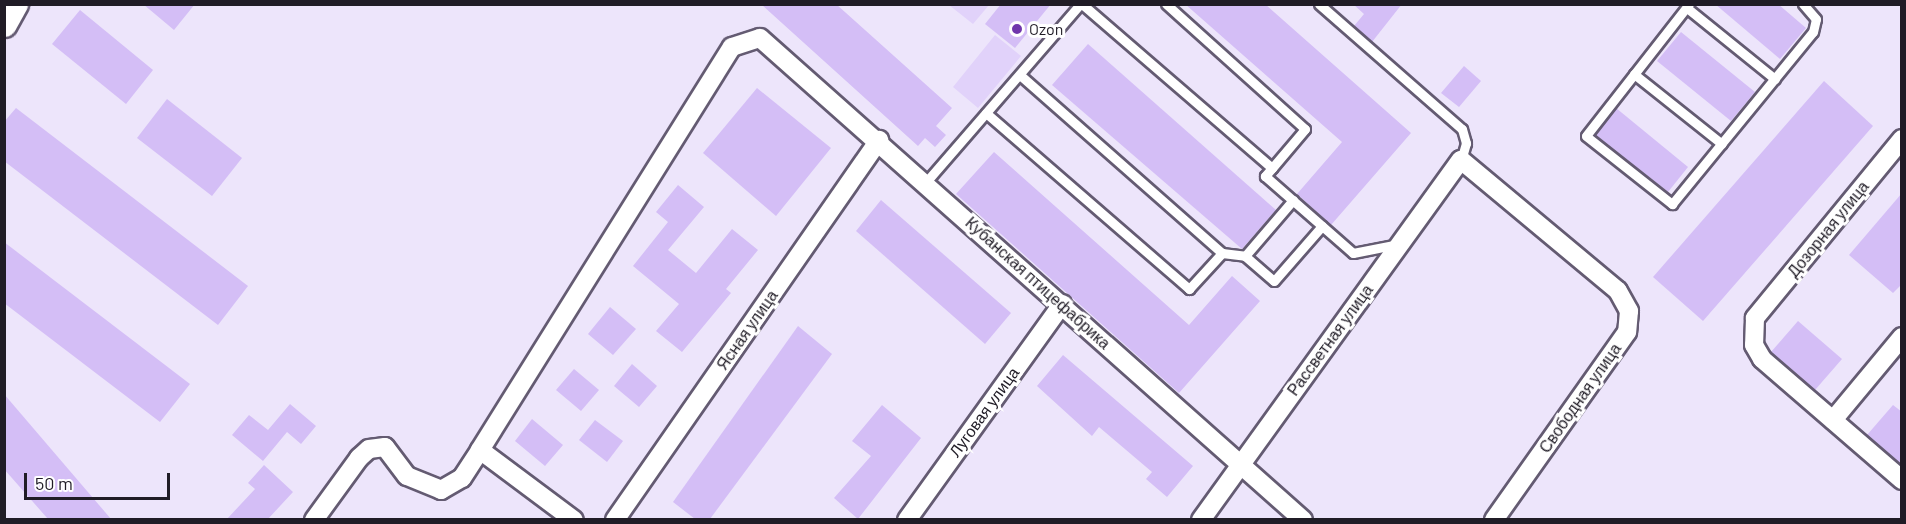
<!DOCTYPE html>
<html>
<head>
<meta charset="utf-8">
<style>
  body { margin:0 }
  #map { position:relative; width:1906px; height:524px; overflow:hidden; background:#ede5fb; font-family:Barlow,sans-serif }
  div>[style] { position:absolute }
  .green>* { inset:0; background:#e1d2fa }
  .building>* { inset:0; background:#d4bef6 }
  .roads { filter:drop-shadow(2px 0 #645b72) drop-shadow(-2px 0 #645b72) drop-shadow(0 2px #645b72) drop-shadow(0 -2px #645b72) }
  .lane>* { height:9px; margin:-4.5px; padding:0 4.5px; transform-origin:4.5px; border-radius:4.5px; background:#fff }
  .street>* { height:18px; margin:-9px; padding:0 9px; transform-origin:9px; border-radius:9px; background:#fff }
  .secondary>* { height:26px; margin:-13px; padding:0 13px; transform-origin:13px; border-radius:13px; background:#fff }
  .dots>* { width:16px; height:16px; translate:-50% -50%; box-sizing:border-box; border:3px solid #fff; border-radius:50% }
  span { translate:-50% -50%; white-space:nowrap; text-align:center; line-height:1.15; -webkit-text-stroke:6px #fff; paint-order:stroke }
  .poi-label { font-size:16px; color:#201c26 }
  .left { translate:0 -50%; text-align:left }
  .street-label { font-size:16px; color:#201c26 }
  .frame { position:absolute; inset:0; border:6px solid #201c26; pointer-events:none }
  .scale { position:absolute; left:24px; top:473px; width:146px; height:27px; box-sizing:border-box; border:3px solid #201c26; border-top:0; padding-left:8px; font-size:18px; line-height:21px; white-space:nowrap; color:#201c26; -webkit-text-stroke:4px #fff; paint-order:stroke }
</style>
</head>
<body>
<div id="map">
  <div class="green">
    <i style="clip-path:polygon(949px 5px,989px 5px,973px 24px)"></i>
    <i style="clip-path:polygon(995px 35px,1021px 56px,978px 108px,953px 87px)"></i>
  </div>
  <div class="building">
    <i style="clip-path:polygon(143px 4px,195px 4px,174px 30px)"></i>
    <i style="clip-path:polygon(761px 4px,836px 4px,952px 108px,936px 126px,946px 135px,935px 147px,925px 138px,918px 146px)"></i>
    <i style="clip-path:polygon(1001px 4px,1051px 4px,1015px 48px,985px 24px)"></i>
    <i style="clip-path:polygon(1185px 4px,1265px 4px,1411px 133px,1331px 225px,1297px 194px,1342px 142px)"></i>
    <i style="clip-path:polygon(1353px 4px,1402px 4px,1372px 42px,1354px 26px,1364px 14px)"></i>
    <i style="clip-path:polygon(1715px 4px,1778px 4px,1806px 28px,1780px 59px)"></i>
    <i style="clip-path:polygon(80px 10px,153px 70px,126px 104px,52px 44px)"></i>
    <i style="clip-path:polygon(1681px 32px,1755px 92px,1731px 121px,1657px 61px)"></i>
    <i style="clip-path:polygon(1088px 44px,1276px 210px,1242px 249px,1052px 85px)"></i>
    <i style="clip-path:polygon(1464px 66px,1481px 81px,1459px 107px,1441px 93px)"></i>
    <i style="clip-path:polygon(1824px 81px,1873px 126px,1703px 321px,1653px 277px)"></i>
    <i style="clip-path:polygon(757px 88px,831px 148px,776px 216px,703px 153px)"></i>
    <i style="clip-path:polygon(167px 99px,242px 158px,212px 196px,137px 138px)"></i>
    <i style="clip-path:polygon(16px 108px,248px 286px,218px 325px,4px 161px,4px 122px)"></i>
    <i style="clip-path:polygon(1616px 108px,1688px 167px,1668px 192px,1595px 135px)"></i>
    <i style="clip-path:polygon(994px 152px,1189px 325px,1232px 276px,1260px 301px,1179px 393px,956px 194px)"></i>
    <i style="clip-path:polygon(678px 185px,704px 207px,668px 250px,696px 273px,732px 229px,758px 250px,726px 289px,731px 293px,682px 352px,656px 331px,679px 304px,633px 266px,668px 222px,656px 212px)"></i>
    <i style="clip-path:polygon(1902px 193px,1902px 284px,1893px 293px,1849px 255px)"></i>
    <i style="clip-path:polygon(881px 200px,1011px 313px,985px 344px,856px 231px)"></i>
    <i style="clip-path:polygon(4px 242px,190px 384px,160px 422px,4px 303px)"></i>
    <i style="clip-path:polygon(610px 307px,636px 329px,613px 355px,588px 334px)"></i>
    <i style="clip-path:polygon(1798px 321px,1842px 359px,1815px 390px,1771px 352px)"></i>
    <i style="clip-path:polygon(798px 326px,832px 354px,710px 519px,695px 519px,673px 502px)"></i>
    <i style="clip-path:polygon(1063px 355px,1193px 466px,1167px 497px,1146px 479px,1152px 472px,1099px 427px,1092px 436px,1037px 386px)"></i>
    <i style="clip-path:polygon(632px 364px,657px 386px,639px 407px,614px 386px)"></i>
    <i style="clip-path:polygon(574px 369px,599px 390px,581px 411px,556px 390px)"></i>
    <i style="clip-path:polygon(4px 394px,111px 519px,48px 519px,4px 469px)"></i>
    <i style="clip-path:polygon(290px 404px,316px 426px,301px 444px,287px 432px,263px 461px,232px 435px,249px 415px,268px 430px)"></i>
    <i style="clip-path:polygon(882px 405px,921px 438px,858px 519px,834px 498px,871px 456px,852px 441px)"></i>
    <i style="clip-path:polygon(1893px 405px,1902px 412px,1902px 465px,1867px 435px)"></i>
    <i style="clip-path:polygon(532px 419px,563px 445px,545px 466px,515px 441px)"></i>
    <i style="clip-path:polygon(595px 420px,623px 441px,607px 462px,579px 440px)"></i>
    <i style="clip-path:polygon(264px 465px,293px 492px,268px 519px,227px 519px,255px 489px,248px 483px)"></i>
  </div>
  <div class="roads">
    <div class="lane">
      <i style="left:1082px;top:4px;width:251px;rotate:40.8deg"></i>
      <i style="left:1272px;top:168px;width:51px;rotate:-49.8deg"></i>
      <i style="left:1305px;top:129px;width:187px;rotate:-138deg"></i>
      <i style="left:1319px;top:4px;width:190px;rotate:41.2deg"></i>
      <i style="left:1462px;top:129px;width:15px;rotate:74deg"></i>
      <i style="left:1466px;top:143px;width:18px;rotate:106deg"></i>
      <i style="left:1689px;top:4px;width:167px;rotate:128deg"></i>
      <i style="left:1586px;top:136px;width:110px;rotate:38.3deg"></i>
      <i style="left:1672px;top:204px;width:222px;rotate:-50.7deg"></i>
      <i style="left:1813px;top:32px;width:13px;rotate:-77deg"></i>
      <i style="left:1816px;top:19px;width:20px;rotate:-131deg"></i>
      <i style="left:1687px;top:8px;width:113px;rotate:38.9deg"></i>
      <i style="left:1634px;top:74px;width:112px;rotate:38.5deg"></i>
      <i style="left:1020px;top:75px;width:269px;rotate:41.4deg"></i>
      <i style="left:1222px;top:253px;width:23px;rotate:7deg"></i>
      <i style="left:986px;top:113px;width:269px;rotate:40.9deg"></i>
      <i style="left:1189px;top:289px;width:49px;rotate:-47.5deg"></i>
      <i style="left:1272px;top:168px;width:11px;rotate:131deg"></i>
      <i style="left:1265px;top:176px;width:117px;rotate:41.2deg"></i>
      <i style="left:1353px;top:253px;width:47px;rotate:-11.1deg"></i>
      <i style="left:926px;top:182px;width:235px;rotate:-49.1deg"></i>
      <i style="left:1293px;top:200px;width:74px;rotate:130.6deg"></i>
      <i style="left:1245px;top:256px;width:38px;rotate:41deg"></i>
      <i style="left:1274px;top:281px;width:73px;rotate:-48.9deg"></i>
    </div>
    <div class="street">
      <i style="left:1902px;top:139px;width:232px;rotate:129.4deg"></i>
      <i style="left:1755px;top:318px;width:27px;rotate:92deg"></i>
      <i style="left:1754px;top:345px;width:16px;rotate:60deg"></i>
      <i style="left:1762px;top:359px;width:185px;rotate:40.8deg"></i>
      <i style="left:1833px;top:420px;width:108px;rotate:-50.3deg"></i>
      <i style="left:480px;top:450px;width:475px;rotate:-58deg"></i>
      <i style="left:732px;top:47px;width:29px;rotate:-18deg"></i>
      <i style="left:760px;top:38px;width:726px;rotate:41.59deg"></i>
      <i style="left:314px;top:520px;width:77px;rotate:-54deg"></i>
      <i style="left:359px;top:458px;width:13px;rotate:-42deg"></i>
      <i style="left:369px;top:449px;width:16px;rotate:-7deg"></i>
      <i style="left:385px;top:447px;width:36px;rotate:53deg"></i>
      <i style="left:407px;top:476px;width:37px;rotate:22deg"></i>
      <i style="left:441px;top:490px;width:24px;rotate:-30deg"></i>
      <i style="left:462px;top:478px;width:33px;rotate:-57deg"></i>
      <i style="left:480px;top:450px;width:117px;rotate:36.7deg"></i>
      <i style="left:615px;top:520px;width:463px;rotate:-55.2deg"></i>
      <i style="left:907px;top:520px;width:266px;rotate:-54.3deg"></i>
      <i style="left:1201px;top:520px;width:444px;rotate:-54.2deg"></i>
      <i style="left:1461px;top:160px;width:204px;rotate:39.8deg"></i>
      <i style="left:1618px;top:291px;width:23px;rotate:61deg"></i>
      <i style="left:1629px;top:311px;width:21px;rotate:95deg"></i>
      <i style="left:1627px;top:332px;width:230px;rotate:125.3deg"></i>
    </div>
    <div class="secondary">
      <i style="left:4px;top:24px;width:23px;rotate:-61deg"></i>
    </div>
  </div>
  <div class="dots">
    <i style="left:1017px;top:29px;background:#7036ac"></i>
  </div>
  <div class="poi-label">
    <span class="left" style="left:1029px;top:29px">Ozon</span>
  </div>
  <div class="street-label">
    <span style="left:1828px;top:229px;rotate:-51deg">Дозорная улица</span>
    <span style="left:1038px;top:283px;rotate:42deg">Кубанская птицефабрика</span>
    <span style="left:747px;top:330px;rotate:-55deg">Ясная улица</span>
    <span style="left:1330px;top:340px;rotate:-54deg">Рассветная улица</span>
    <span style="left:1580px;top:398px;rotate:-55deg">Свободная улица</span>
    <span style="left:984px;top:412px;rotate:-54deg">Луговая улица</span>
  </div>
  <div class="frame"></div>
  <div class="scale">50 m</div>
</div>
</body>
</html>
